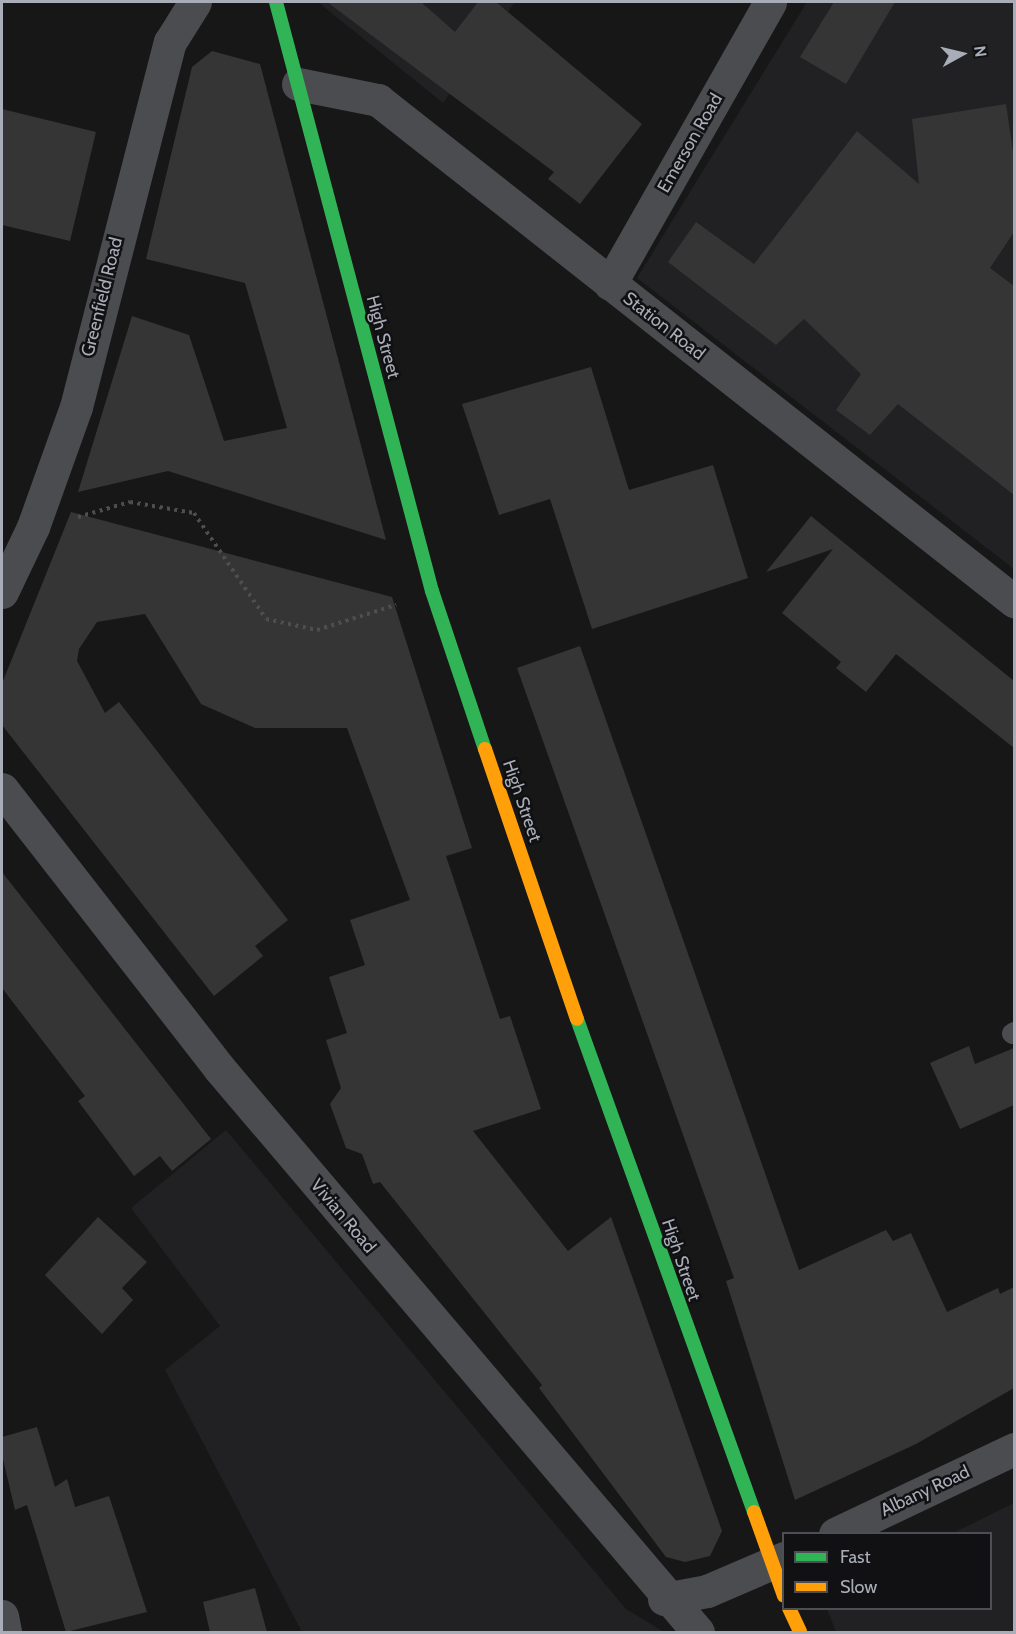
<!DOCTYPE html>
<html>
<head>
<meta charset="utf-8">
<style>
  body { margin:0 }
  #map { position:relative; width:1016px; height:1634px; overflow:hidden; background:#171717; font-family:Cabin,sans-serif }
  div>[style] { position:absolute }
  .built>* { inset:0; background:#212123 }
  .building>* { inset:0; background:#353536 }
  .path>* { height:4px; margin-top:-2px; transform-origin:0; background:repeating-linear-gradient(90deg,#4d4e52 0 3px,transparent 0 7.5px) }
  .lane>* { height:21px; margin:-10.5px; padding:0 10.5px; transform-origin:10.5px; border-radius:10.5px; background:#4b4c50 }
  .street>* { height:33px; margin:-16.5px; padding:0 16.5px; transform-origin:16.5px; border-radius:16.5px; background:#4b4c50 }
  .fast>* { height:14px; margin:-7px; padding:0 7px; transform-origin:7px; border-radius:7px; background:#30b455 }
  .slow>* { height:14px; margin:-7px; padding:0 7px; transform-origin:7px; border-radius:7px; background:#ff9f0a }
  span { translate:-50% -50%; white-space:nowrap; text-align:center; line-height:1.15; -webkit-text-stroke:5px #111113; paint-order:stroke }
  .street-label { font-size:18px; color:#a8adb8 }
  .frame { position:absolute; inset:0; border:3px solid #a8adb8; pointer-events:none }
  .legend { position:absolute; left:782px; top:1532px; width:210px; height:78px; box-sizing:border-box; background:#111113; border:2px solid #4d4f55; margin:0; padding:8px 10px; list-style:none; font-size:18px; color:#a8adb8 }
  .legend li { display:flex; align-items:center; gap:12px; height:30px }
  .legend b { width:30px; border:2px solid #4d4f55 }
  .north { position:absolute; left:932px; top:24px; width:60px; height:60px; -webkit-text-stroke:4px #111113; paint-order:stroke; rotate:82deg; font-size:16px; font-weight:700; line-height:24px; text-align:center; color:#a8adb8 }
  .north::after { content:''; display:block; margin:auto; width:21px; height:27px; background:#a8adb8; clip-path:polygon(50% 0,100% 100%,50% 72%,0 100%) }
</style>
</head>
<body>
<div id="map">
  <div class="built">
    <i style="clip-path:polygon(318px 2px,515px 2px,443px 103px)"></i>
    <i style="clip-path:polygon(807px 2px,1014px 2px,1014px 569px,637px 278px)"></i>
    <i style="clip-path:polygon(226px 1130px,626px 1609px,664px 1632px,302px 1632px,165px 1370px,220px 1326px,131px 1208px)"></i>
    <i style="clip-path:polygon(1014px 1503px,1014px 1632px,836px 1632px,827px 1609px,990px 1608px,990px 1534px,953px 1533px)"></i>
  </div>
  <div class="building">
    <i style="clip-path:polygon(327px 2px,421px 2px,455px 32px,478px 2px,496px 2px,642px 124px,580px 204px,548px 179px,554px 172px)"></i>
    <i style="clip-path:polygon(834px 2px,895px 2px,846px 84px,800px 57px)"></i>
    <i style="clip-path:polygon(212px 51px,260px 64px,386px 540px,168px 471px,78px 492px,132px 316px,189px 335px,224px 441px,287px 428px,245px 283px,146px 259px,192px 67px)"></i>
    <i style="clip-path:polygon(1006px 104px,1014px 158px,1014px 232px,990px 268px,1014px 286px,1014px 495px,898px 404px,870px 435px,836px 410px,861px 374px,804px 319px,776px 345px,668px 262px,696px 222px,754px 264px,857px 131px,919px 184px,912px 119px)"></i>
    <i style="clip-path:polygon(2px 109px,96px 132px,70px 241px,2px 225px)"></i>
    <i style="clip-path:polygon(591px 367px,629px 490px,713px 465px,748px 578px,592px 629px,550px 499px,499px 515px,462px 404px)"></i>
    <i style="clip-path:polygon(71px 512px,392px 597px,472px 848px,446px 856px,500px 1019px,510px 1016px,541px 1109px,473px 1131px,568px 1251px,611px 1217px,722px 1531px,710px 1556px,685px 1562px,666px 1557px,539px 1388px,542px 1385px,380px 1182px,373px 1184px,362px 1154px,346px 1148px,330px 1104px,341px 1088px,326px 1040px,347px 1033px,329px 977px,365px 965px,350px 920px,410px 900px,347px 728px,255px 728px,201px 704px,145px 614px,97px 622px,79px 649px,77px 661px,105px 713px,119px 702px,288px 920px,255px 946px,263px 956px,214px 996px,2px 725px,3px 681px)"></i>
    <i style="clip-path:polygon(811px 516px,1014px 681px,1014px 748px,896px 654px,866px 692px,836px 668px,841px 662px,782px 613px,833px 549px,766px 572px)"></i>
    <i style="clip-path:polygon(580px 646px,799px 1270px,886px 1230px,893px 1241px,911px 1233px,947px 1312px,998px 1288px,1000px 1294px,1014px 1287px,1014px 1388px,916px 1444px,795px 1500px,726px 1281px,734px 1278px,517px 668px)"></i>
    <i style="clip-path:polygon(2px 872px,211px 1139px,172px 1171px,160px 1156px,134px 1176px,78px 1101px,85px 1096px,2px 988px)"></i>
    <i style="clip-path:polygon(969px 1046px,975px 1064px,1014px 1048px,1014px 1105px,960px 1129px,930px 1063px)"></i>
    <i style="clip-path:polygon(98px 1217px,147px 1262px,122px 1288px,133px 1300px,102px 1334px,45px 1275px)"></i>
    <i style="clip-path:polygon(37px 1427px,55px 1487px,67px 1479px,75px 1507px,109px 1496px,147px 1612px,66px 1632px,27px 1505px,15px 1510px,2px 1455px,2px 1437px)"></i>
    <i style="clip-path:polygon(255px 1588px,267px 1632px,210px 1632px,203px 1602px)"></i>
  </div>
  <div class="path">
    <i style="left:78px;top:517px;width:54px;rotate:-16.1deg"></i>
    <i style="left:130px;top:502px;width:65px;rotate:9.8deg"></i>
    <i style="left:194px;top:513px;width:128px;rotate:55.8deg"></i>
    <i style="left:266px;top:619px;width:52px;rotate:12.2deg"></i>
    <i style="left:317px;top:630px;width:83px;rotate:-17.6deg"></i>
  </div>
  <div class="lane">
    <i style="left:1012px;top:1033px;width:2px;rotate:-27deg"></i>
  </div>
  <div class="street">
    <i style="left:298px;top:84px;width:82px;rotate:11.3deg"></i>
    <i style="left:378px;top:100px;width:810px;rotate:38.23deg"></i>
    <i style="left:610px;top:284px;width:324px;rotate:-60.4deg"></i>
    <i style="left:2px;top:592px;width:72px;rotate:-64.5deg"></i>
    <i style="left:33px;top:527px;width:127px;rotate:-70.3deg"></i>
    <i style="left:76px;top:407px;width:377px;rotate:-75.6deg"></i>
    <i style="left:170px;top:42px;width:47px;rotate:-58deg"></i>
    <i style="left:2px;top:789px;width:353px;rotate:52.1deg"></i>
    <i style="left:219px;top:1068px;width:740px;rotate:49.66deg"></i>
    <i style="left:835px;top:1534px;width:198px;rotate:-25.4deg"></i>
    <i style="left:664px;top:1599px;width:44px;rotate:-10.5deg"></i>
    <i style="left:707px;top:1591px;width:84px;rotate:-23.2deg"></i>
    <i style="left:2px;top:1616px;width:16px;rotate:79deg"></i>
  </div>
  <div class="fast">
    <i style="left:276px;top:2px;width:609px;rotate:75.17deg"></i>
    <i style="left:432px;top:591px;width:167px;rotate:71.5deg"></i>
    <i style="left:577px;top:1019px;width:524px;rotate:70.25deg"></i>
  </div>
  <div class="slow">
    <i style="left:485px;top:749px;width:285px;rotate:71.2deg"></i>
    <i style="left:754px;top:1512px;width:89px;rotate:70.3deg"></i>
    <i style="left:789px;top:1608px;width:26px;rotate:65deg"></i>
  </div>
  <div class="street-label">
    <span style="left:690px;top:143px;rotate:-60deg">Emerson Road</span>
    <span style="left:102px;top:297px;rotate:-76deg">Greenfield Road</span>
    <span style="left:664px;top:326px;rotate:38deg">Station Road</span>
    <span style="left:383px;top:337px;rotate:75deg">High Street</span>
    <span style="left:522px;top:801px;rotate:71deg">High Street</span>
    <span style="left:343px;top:1216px;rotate:50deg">Vivian Road</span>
    <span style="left:681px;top:1260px;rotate:71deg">High Street</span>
    <span style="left:925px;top:1491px;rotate:-25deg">Albany Road</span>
  </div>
  <div class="frame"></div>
  <ul class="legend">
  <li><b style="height:8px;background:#30b455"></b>Fast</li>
  <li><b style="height:8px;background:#ff9f0a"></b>Slow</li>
  </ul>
  <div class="north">N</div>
</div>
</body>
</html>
